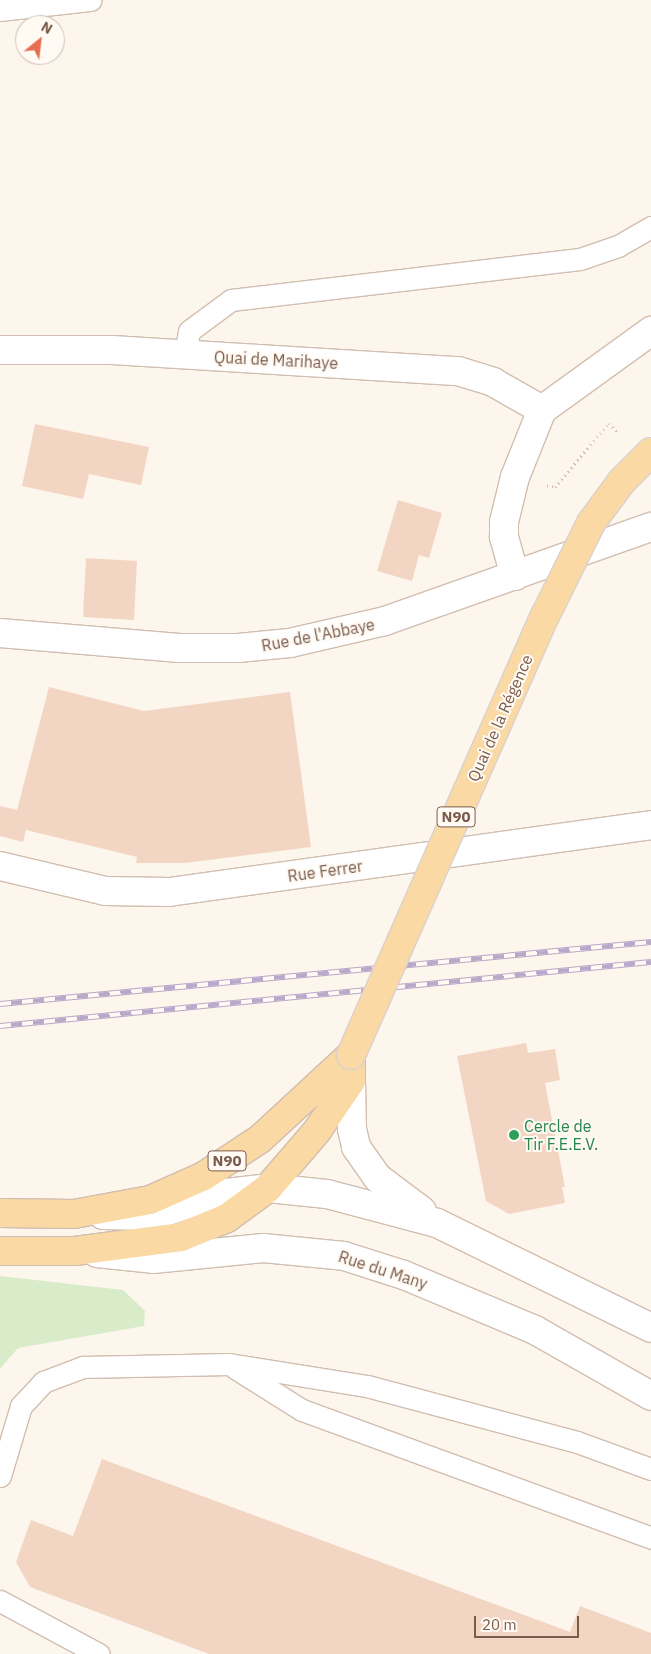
<!DOCTYPE html>
<html>
<head>
<meta charset="utf-8">
<style>
  body { margin:0 }
  #map { position:relative; width:651px; height:1654px; overflow:hidden; background:#fdf6ec; font-family:"IBM Plex Sans",sans-serif }
  div>[style] { position:absolute }
  .green>* { inset:0; background:#d8ecc9 }
  .building>* { inset:0; background:#f3d5c3 }
  .path>* { height:3px; margin-top:-1.5px; transform-origin:0; background:repeating-linear-gradient(90deg,#d9b8a5 0 1px,transparent 0 5px) }
  .roads { filter:drop-shadow(1px 0 #d1beb0) drop-shadow(-1px 0 #d1beb0) drop-shadow(0 1px #d1beb0) drop-shadow(0 -1px #d1beb0) }
  .service>* { height:21px; margin:-10.5px; padding:0 10.5px; transform-origin:10.5px; border-radius:10.5px; background:#fff }
  .minor>* { height:28px; margin:-14px; padding:0 14px; transform-origin:14px; border-radius:14px; background:#fff }
  .tertiary>* { height:28px; margin:-14px; padding:0 14px; transform-origin:14px; border-radius:14px; background:#fff }
  .primary>* { height:28px; margin:-14px; padding:0 14px; transform-origin:14px; border-radius:14px; background:#fbd9a5 }
  .rail>* { height:5.5px; margin-top:-2.75px; transform-origin:0; background:repeating-linear-gradient(90deg,#fffaf3 0 11px,#b9a8c9 0 22px); box-sizing:border-box; border-block:1px solid #b9a8c9 }
  .bridges { filter:drop-shadow(1px 0 #dad1cd) drop-shadow(-1px 0 #dad1cd) drop-shadow(0 1px #dad1cd) drop-shadow(0 -1px #dad1cd) }
  .primary-bridge>* { height:28px; margin:-14px; padding:0 14px; transform-origin:14px; border-radius:14px; background:#fbd9a5 }
  .dots>* { width:14px; height:14px; translate:-50% -50%; box-sizing:border-box; border:2px solid #fffaf3; border-radius:50% }
  span { translate:-50% -50%; white-space:nowrap; text-align:center; line-height:1.15; -webkit-text-stroke:4px #fffaf3; paint-order:stroke }
  .shield-label span { padding:1px 4px; background:#fffaf3; border:1px solid; border-radius:4px; -webkit-text-stroke-width:0 }
  .shield-label { font-size:15px; color:#7a5c4d; font-weight:700 }
  .street-label { font-size:16px; color:#7a5c4d }
  .leisure-label { font-size:16px; color:#27864d }
  .left { translate:0 -50%; text-align:left }
  .north { position:absolute; left:15px; top:15px; width:50px; height:50px; box-sizing:border-box; background:#fffaf3; border:1px solid #cabbb1; border-radius:50%; rotate:29deg; font-size:14px; font-weight:700; line-height:20px; text-align:center; color:#7a5c4d }
  .north::after { content:''; display:block; margin:auto; width:18px; height:22px; background:#e76f51; clip-path:polygon(50% 0,100% 100%,50% 72%,0 100%) }
  .scale { position:absolute; left:474px; top:1616px; width:105px; height:22px; box-sizing:border-box; border:2px solid #7a5c4d; border-top:0; padding-left:6px; font-size:15px; line-height:18px; white-space:nowrap; color:#7a5c4d; -webkit-text-stroke:4px #fffaf3; paint-order:stroke }
</style>
</head>
<body>
<div id="map">
  <div class="green">
    <i style="clip-path:polygon(0 1276px,123px 1290px,145px 1311px,144px 1326px,18px 1348px,0 1369px)"></i>
  </div>
  <div class="building">
    <i style="clip-path:polygon(35px 424px,149px 447px,141px 485px,89px 474px,83px 499px,22px 486px)"></i>
    <i style="clip-path:polygon(398px 500px,442px 513px,429px 558px,419px 555px,412px 581px,377px 571px)"></i>
    <i style="clip-path:polygon(86px 558px,137px 561px,134px 620px,83px 617px)"></i>
    <i style="clip-path:polygon(49px 687px,144px 711px,290px 692px,311px 847px,185px 863px,136px 863px,137px 857px,26px 830px,23px 842px,0 836px,0 806px,17px 810px)"></i>
    <i style="clip-path:polygon(526px 1043px,528px 1053px,555px 1049px,560px 1080px,545px 1083px,565px 1187px,562px 1187px,565px 1203px,509px 1214px,486px 1201px,457px 1056px)"></i>
    <i style="clip-path:polygon(102px 1459px,570px 1632px,580px 1606px,651px 1633px,651px 1654px,209px 1654px,30px 1587px,16px 1562px,31px 1520px,73px 1536px)"></i>
  </div>
  <div class="path">
    <i style="left:547px;top:485px;width:8px;rotate:14deg"></i>
    <i style="left:555px;top:487px;width:84px;rotate:-49.8deg"></i>
    <i style="left:609px;top:423px;width:12px;rotate:48deg"></i>
  </div>
  <div class="roads">
    <div class="service">
      <i style="left:0;top:10px;width:91px;rotate:-6.3deg"></i>
      <i style="left:185px;top:354px;width:23px;rotate:-80deg"></i>
      <i style="left:189px;top:331px;width:52px;rotate:-36.4deg"></i>
      <i style="left:231px;top:300px;width:351px;rotate:-6.7deg"></i>
      <i style="left:580px;top:259px;width:40px;rotate:-18.9deg"></i>
      <i style="left:618px;top:246px;width:38px;rotate:-30deg"></i>
      <i style="left:235px;top:1368px;width:79px;rotate:32.1deg"></i>
      <i style="left:302px;top:1410px;width:372px;rotate:20.1deg"></i>
      <i style="left:0;top:1476px;width:73px;rotate:-73.3deg"></i>
      <i style="left:21px;top:1406px;width:33px;rotate:-47deg"></i>
      <i style="left:43px;top:1382px;width:43px;rotate:-20.6deg"></i>
      <i style="left:83px;top:1367px;width:146px;rotate:-1.2deg"></i>
      <i style="left:229px;top:1364px;width:140px;rotate:9.1deg"></i>
      <i style="left:367px;top:1386px;width:217px;rotate:14.9deg"></i>
      <i style="left:577px;top:1442px;width:79px;rotate:20deg"></i>
      <i style="left:0;top:1601px;width:112px;rotate:28.2deg"></i>
    </div>
    <div class="minor">
      <i style="left:0;top:350px;width:112px"></i>
      <i style="left:112px;top:350px;width:347px;rotate:3.5deg"></i>
      <i style="left:458px;top:371px;width:37px;rotate:17deg"></i>
      <i style="left:493px;top:382px;width:56px;rotate:29.7deg"></i>
      <i style="left:515px;top:576px;width:41px;rotate:-105.8deg"></i>
      <i style="left:504px;top:537px;width:15px;rotate:-90deg"></i>
      <i style="left:504px;top:522px;width:46px;rotate:-76.3deg"></i>
      <i style="left:515px;top:477px;width:72px;rotate:-68.1deg"></i>
      <i style="left:542px;top:410px;width:135px;rotate:-35.9deg"></i>
      <i style="left:0;top:633px;width:180px;rotate:4.8deg"></i>
      <i style="left:179px;top:648px;width:59px"></i>
      <i style="left:238px;top:648px;width:52px;rotate:-5.5deg"></i>
      <i style="left:290px;top:643px;width:98px;rotate:-13deg"></i>
      <i style="left:385px;top:621px;width:282px;rotate:-19.5deg"></i>
      <i style="left:0;top:866px;width:109px;rotate:13.3deg"></i>
      <i style="left:106px;top:891px;width:63px;rotate:0.9deg"></i>
      <i style="left:169px;top:892px;width:487px;rotate:-7.9deg"></i>
    </div>
    <div class="tertiary">
      <i style="left:351px;top:1081px;width:48px;rotate:88.8deg"></i>
      <i style="left:352px;top:1129px;width:18px;rotate:77deg"></i>
      <i style="left:356px;top:1147px;width:38px;rotate:55deg"></i>
      <i style="left:378px;top:1178px;width:55px;rotate:36.9deg"></i>
      <i style="left:103px;top:1215px;width:50px;rotate:1.1deg"></i>
      <i style="left:153px;top:1216px;width:69px;rotate:-18.7deg"></i>
      <i style="left:218px;top:1194px;width:50px;rotate:-6.8deg"></i>
      <i style="left:268px;top:1188px;width:59px;rotate:5.8deg"></i>
      <i style="left:327px;top:1194px;width:114px;rotate:14.8deg"></i>
      <i style="left:437px;top:1223px;width:238px;rotate:26.1deg"></i>
      <i style="left:97px;top:1253px;width:56px;rotate:6.1deg"></i>
      <i style="left:153px;top:1259px;width:111px;rotate:-5.7deg"></i>
      <i style="left:263px;top:1248px;width:81px;rotate:5.6deg"></i>
      <i style="left:344px;top:1256px;width:63px;rotate:17.6deg"></i>
      <i style="left:404px;top:1275px;width:142px;rotate:22.8deg"></i>
      <i style="left:535px;top:1330px;width:133px;rotate:29.6deg"></i>
    </div>
    <div class="primary">
      <i style="left:0;top:1213px;width:74px;rotate:0.8deg"></i>
      <i style="left:74px;top:1214px;width:77px;rotate:-10.4deg"></i>
      <i style="left:150px;top:1200px;width:59px;rotate:-24deg"></i>
      <i style="left:204px;top:1176px;width:67px;rotate:-33.5deg"></i>
      <i style="left:260px;top:1139px;width:124px;rotate:-42.7deg"></i>
      <i style="left:0;top:1251px;width:75px"></i>
      <i style="left:75px;top:1251px;width:107px;rotate:-7.5deg"></i>
      <i style="left:181px;top:1237px;width:50px;rotate:-22.4deg"></i>
      <i style="left:227px;top:1218px;width:51px;rotate:-36.2deg"></i>
      <i style="left:268px;top:1188px;width:75px;rotate:-49.3deg"></i>
      <i style="left:317px;top:1131px;width:60px;rotate:-55.8deg"></i>
      <i style="left:351px;top:1081px;width:26px;rotate:-90deg"></i>
    </div>
  </div>
  <div class="rail">
    <i style="left:0;top:1004px;width:654px;rotate:-5.44deg"></i>
    <i style="left:0;top:1026px;width:654px;rotate:-5.61deg"></i>
  </div>
  <div class="bridges">
    <div class="primary-bridge">
      <i style="left:351px;top:1055px;width:480px;rotate:-66.2deg"></i>
      <i style="left:545px;top:616px;width:104px;rotate:-63.7deg"></i>
      <i style="left:591px;top:523px;width:52px;rotate:-53.6deg"></i>
      <i style="left:622px;top:481px;width:41px;rotate:-45deg"></i>
    </div>
  </div>
  <div class="dots">
    <i style="left:514px;top:1135px;background:#2e9e5b"></i>
  </div>
  <div class="shield-label">
    <span style="left:456px;top:817px">N90</span>
    <span style="left:227px;top:1161px">N90</span>
  </div>
  <div class="street-label">
    <span style="left:276px;top:360px;rotate:3deg">Quai de Marihaye</span>
    <span style="left:318px;top:635px;rotate:-11deg">Rue de l'Abbaye</span>
    <span style="left:500px;top:718px;rotate:-66deg">Quai de la Régence</span>
    <span style="left:325px;top:871px;rotate:-8deg">Rue Ferrer</span>
    <span style="left:383px;top:1270px;rotate:18deg">Rue du Many</span>
  </div>
  <div class="leisure-label">
    <span class="left" style="left:524px;top:1135px">Cercle de<br>Tir F.E.E.V.</span>
  </div>
  <div class="north">N</div>
  <div class="scale">20 m</div>
</div>
</body>
</html>
